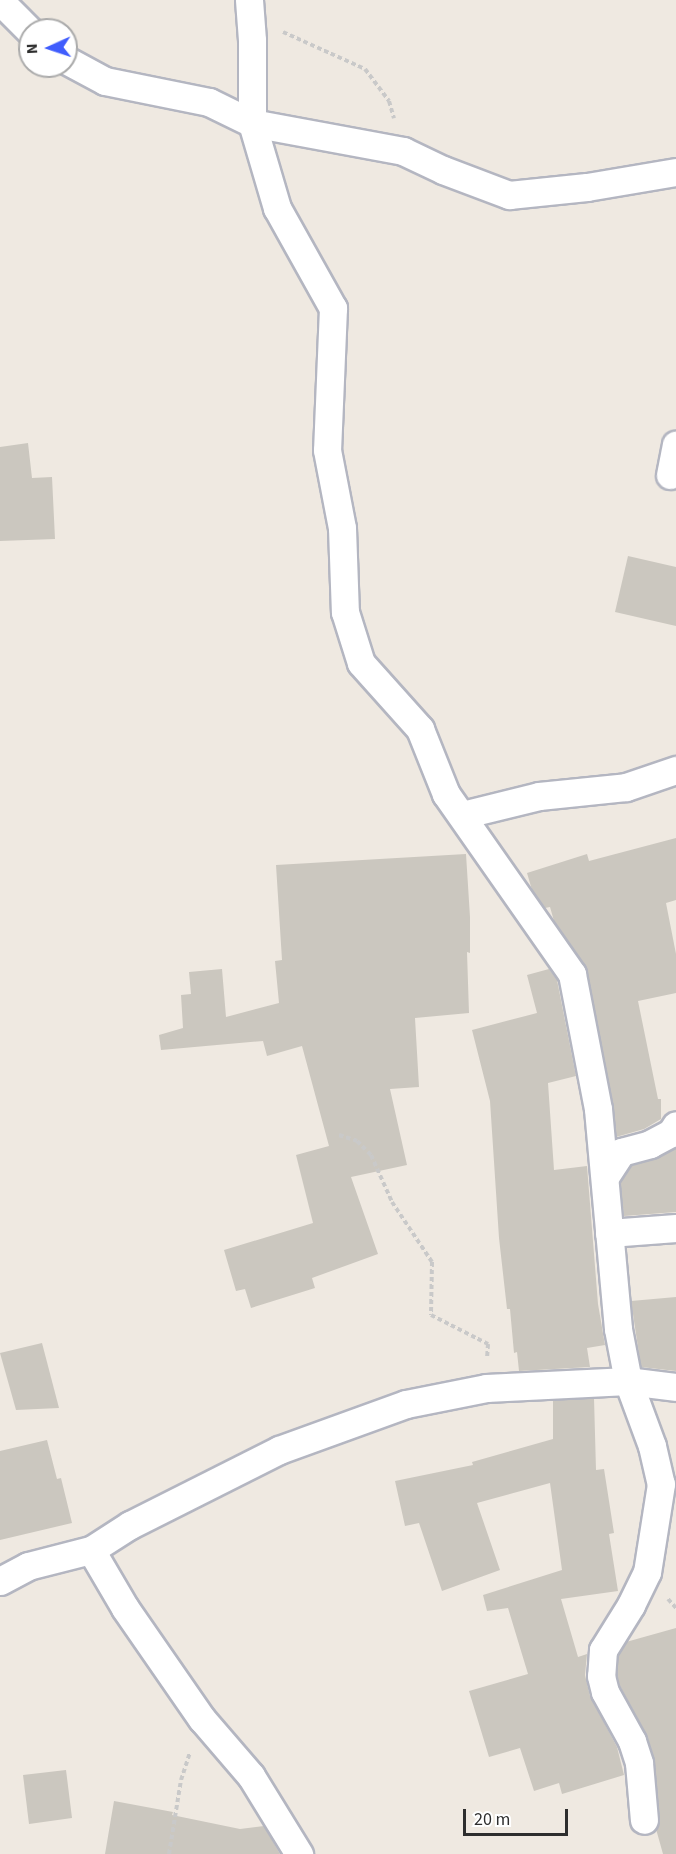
<!DOCTYPE html>
<html>
<head>
<meta charset="utf-8">
<style>
  body { margin:0 }
  #map { position:relative; width:676px; height:1854px; overflow:hidden; background:#efe9e1; font-family:"Source Sans 3",sans-serif }
  div>[style] { position:absolute }
  .building>* { inset:0; background:#cbc7bf }
  .path>* { height:4px; margin-top:-2px; transform-origin:0; background:repeating-linear-gradient(90deg,#c9c9c9 0 4.5px,transparent 0 7.5px) }
  .roads { filter:drop-shadow(2px 0 #b4b6c1) drop-shadow(-2px 0 #b4b6c1) drop-shadow(0 2px #b4b6c1) drop-shadow(0 -2px #b4b6c1) }
  .minor>* { height:27px; margin:-13.5px; padding:0 13.5px; transform-origin:13.5px; border-radius:13.5px; background:#fff }
  span { translate:-50% -50%; white-space:nowrap; text-align:center; line-height:1.15; -webkit-text-stroke:6px #fff; paint-order:stroke }
  .north { position:absolute; left:18px; top:18px; width:60px; height:60px; box-sizing:border-box; background:#fff; border:2px solid #ababab; border-radius:50%; rotate:267deg; font-size:16px; font-weight:700; line-height:24px; text-align:center; color:#2e2e2e }
  .north::after { content:''; display:block; margin:auto; width:21px; height:27px; background:#405dfd; clip-path:polygon(50% 0,100% 100%,50% 72%,0 100%) }
  .scale { position:absolute; left:463px; top:1809px; width:105px; height:27px; box-sizing:border-box; border:3px solid #2e2e2e; border-top:0; padding-left:8px; font-size:18px; line-height:21px; white-space:nowrap; color:#2e2e2e; -webkit-text-stroke:4px #fff; paint-order:stroke }
</style>
</head>
<body>
<div id="map">
  <div class="building">
    <i style="clip-path:polygon(28px 443px,32px 478px,52px 477px,55px 539px,0 541px,0 447px)"></i>
    <i style="clip-path:polygon(628px 556px,676px 567px,676px 626px,615px 612px)"></i>
    <i style="clip-path:polygon(676px 838px,676px 900px,666px 903px,676px 954px,676px 993px,638px 1001px,658px 1099px,661px 1099px,661px 1119px,644px 1129px,616px 1137px,613px 1106px,587px 971px,554px 921px,550px 907px,545px 908px,532px 890px,527px 873px,587px 854px,589px 861px)"></i>
    <i style="clip-path:polygon(466px 854px,470px 917px,470px 953px,467px 952px,469px 1013px,415px 1018px,419px 1087px,390px 1089px,407px 1165px,351px 1177px,378px 1254px,312px 1278px,315px 1288px,251px 1308px,245px 1289px,236px 1291px,224px 1250px,313px 1223px,296px 1155px,329px 1146px,302px 1046px,267px 1056px,263px 1041px,161px 1050px,159px 1035px,183px 1028px,181px 995px,191px 994px,189px 972px,222px 969px,226px 1017px,279px 1003px,275px 961px,282px 960px,276px 865px)"></i>
    <i style="clip-path:polygon(549px 969px,557px 980px,576px 1076px,548px 1083px,554px 1170px,587px 1166px,598px 1304px,605px 1345px,587px 1348px,590px 1367px,519px 1371px,517px 1352px,514px 1353px,510px 1309px,507px 1309px,499px 1238px,490px 1101px,472px 1030px,537px 1013px,527px 975px)"></i>
    <i style="clip-path:polygon(676px 1148px,676px 1212px,624px 1216px,620px 1182px,631px 1166px,654px 1159px)"></i>
    <i style="clip-path:polygon(676px 1297px,676px 1371px,641px 1367px,631px 1301px)"></i>
    <i style="clip-path:polygon(42px 1343px,59px 1408px,16px 1410px,0 1353px)"></i>
    <i style="clip-path:polygon(594px 1398px,596px 1470px,604px 1469px,614px 1533px,609px 1534px,618px 1591px,561px 1599px,578px 1657px,587px 1654px,585px 1675px,590px 1696px,617px 1747px,624px 1775px,562px 1794px,559px 1783px,534px 1791px,520px 1748px,489px 1757px,469px 1691px,528px 1674px,508px 1608px,487px 1611px,483px 1595px,562px 1570px,550px 1483px,477px 1503px,500px 1570px,442px 1591px,419px 1523px,405px 1526px,395px 1481px,473px 1465px,472px 1462px,553px 1439px,553px 1400px)"></i>
    <i style="clip-path:polygon(47px 1440px,57px 1479px,61px 1478px,72px 1523px,0 1540px,0 1451px)"></i>
    <i style="clip-path:polygon(676px 1628px,676px 1854px,663px 1854px,656px 1829px,660px 1819px,654px 1758px,646px 1734px,620px 1686px,617px 1675px,618px 1655px,626px 1642px)"></i>
    <i style="clip-path:polygon(66px 1770px,72px 1818px,29px 1824px,23px 1775px)"></i>
    <i style="clip-path:polygon(114px 1801px,173px 1812px,172px 1815px,240px 1829px,264px 1826px,280px 1854px,105px 1854px)"></i>
  </div>
  <div class="path">
    <i style="left:283px;top:32px;width:90px;rotate:24.3deg"></i>
    <i style="left:365px;top:69px;width:40px;rotate:53deg"></i>
    <i style="left:389px;top:101px;width:18px;rotate:74deg"></i>
    <i style="left:339px;top:1135px;width:19px;rotate:18deg"></i>
    <i style="left:357px;top:1141px;width:20px;rotate:45deg"></i>
    <i style="left:371px;top:1155px;width:51px;rotate:65.9deg"></i>
    <i style="left:392px;top:1202px;width:72px;rotate:56.3deg"></i>
    <i style="left:432px;top:1262px;width:53px;rotate:91.1deg"></i>
    <i style="left:431px;top:1315px;width:64px;rotate:27deg"></i>
    <i style="left:488px;top:1344px;width:13px;rotate:94deg"></i>
    <i style="left:668px;top:1599px;width:12px;rotate:48deg"></i>
    <i style="left:169px;top:1854px;width:75px;rotate:-80.8deg"></i>
    <i style="left:181px;top:1780px;width:29px;rotate:-72deg"></i>
  </div>
  <div class="roads">
    <div class="minor">
      <i style="left:249px;top:0;width:40px;rotate:85.7deg"></i>
      <i style="left:252px;top:40px;width:83px;rotate:90deg"></i>
      <i style="left:252px;top:123px;width:89px;rotate:73.6deg"></i>
      <i style="left:277px;top:208px;width:115px;rotate:60.8deg"></i>
      <i style="left:333px;top:308px;width:142px;rotate:92.4deg"></i>
      <i style="left:327px;top:450px;width:79px;rotate:79.1deg"></i>
      <i style="left:342px;top:528px;width:84px;rotate:88deg"></i>
      <i style="left:345px;top:612px;width:53px;rotate:72.6deg"></i>
      <i style="left:361px;top:663px;width:89px;rotate:48.2deg"></i>
      <i style="left:420px;top:729px;width:70px;rotate:68.2deg"></i>
      <i style="left:446px;top:794px;width:220px;rotate:55deg"></i>
      <i style="left:572px;top:974px;width:137px;rotate:79.1deg"></i>
      <i style="left:598px;top:1109px;width:221px;rotate:84.8deg"></i>
      <i style="left:618px;top:1329px;width:53px;rotate:79.1deg"></i>
      <i style="left:628px;top:1381px;width:48px;rotate:7.1deg"></i>
      <i style="left:0;top:1px;width:42px;rotate:45deg"></i>
      <i style="left:66px;top:60px;width:44px;rotate:28.3deg"></i>
      <i style="left:105px;top:81px;width:106px;rotate:11.4deg"></i>
      <i style="left:209px;top:102px;width:48px;rotate:26deg"></i>
      <i style="left:252px;top:123px;width:154px;rotate:10.5deg"></i>
      <i style="left:403px;top:151px;width:44px;rotate:25.4deg"></i>
      <i style="left:443px;top:170px;width:71px;rotate:20.7deg"></i>
      <i style="left:509px;top:195px;width:78px;rotate:-5.9deg"></i>
      <i style="left:587px;top:187px;width:90px;rotate:-9.6deg"></i>
      <i style="left:670px;top:475px;width:31px;rotate:-79deg"></i>
      <i style="left:462px;top:815px;width:79px;rotate:-13.9deg"></i>
      <i style="left:539px;top:796px;width:87px;rotate:-5.9deg"></i>
      <i style="left:626px;top:787px;width:53px;rotate:-18.8deg"></i>
      <i style="left:605px;top:1177px;width:30px;rotate:-57deg"></i>
      <i style="left:621px;top:1152px;width:30px;rotate:-15deg"></i>
      <i style="left:650px;top:1144px;width:24px;rotate:-28deg"></i>
      <i style="left:671px;top:1133px;width:9px;rotate:-58deg"></i>
      <i style="left:609px;top:1233px;width:67px;rotate:-4.3deg"></i>
      <i style="left:91px;top:1550px;width:67px;rotate:59.6deg"></i>
      <i style="left:125px;top:1608px;width:135px;rotate:55.3deg"></i>
      <i style="left:202px;top:1719px;width:75px;rotate:49.3deg"></i>
      <i style="left:251px;top:1776px;width:92px;rotate:58.4deg"></i>
      <i style="left:0;top:1581px;width:32px;rotate:-28deg"></i>
      <i style="left:28px;top:1566px;width:65px;rotate:-14.3deg"></i>
      <i style="left:91px;top:1550px;width:46px;rotate:-32.7deg"></i>
      <i style="left:130px;top:1525px;width:167px;rotate:-26.7deg"></i>
      <i style="left:279px;top:1450px;width:135px;rotate:-19.9deg"></i>
      <i style="left:406px;top:1404px;width:82px;rotate:-11.3deg"></i>
      <i style="left:486px;top:1388px;width:142px;rotate:-2.8deg"></i>
      <i style="left:628px;top:1381px;width:69px;rotate:69.7deg"></i>
      <i style="left:652px;top:1446px;width:39px;rotate:77deg"></i>
      <i style="left:661px;top:1484px;width:89px;rotate:99deg"></i>
      <i style="left:647px;top:1572px;width:37px;rotate:116deg"></i>
      <i style="left:631px;top:1605px;width:53px;rotate:121.9deg"></i>
      <i style="left:603px;top:1650px;width:26px;rotate:94deg"></i>
      <i style="left:601px;top:1676px;width:16px;rotate:76deg"></i>
      <i style="left:605px;top:1692px;width:56px;rotate:61.1deg"></i>
      <i style="left:632px;top:1741px;width:23px;rotate:72deg"></i>
      <i style="left:639px;top:1763px;width:57px;rotate:85deg"></i>
    </div>
  </div>
  <div class="north">N</div>
  <div class="scale">20 m</div>
</div>
</body>
</html>
